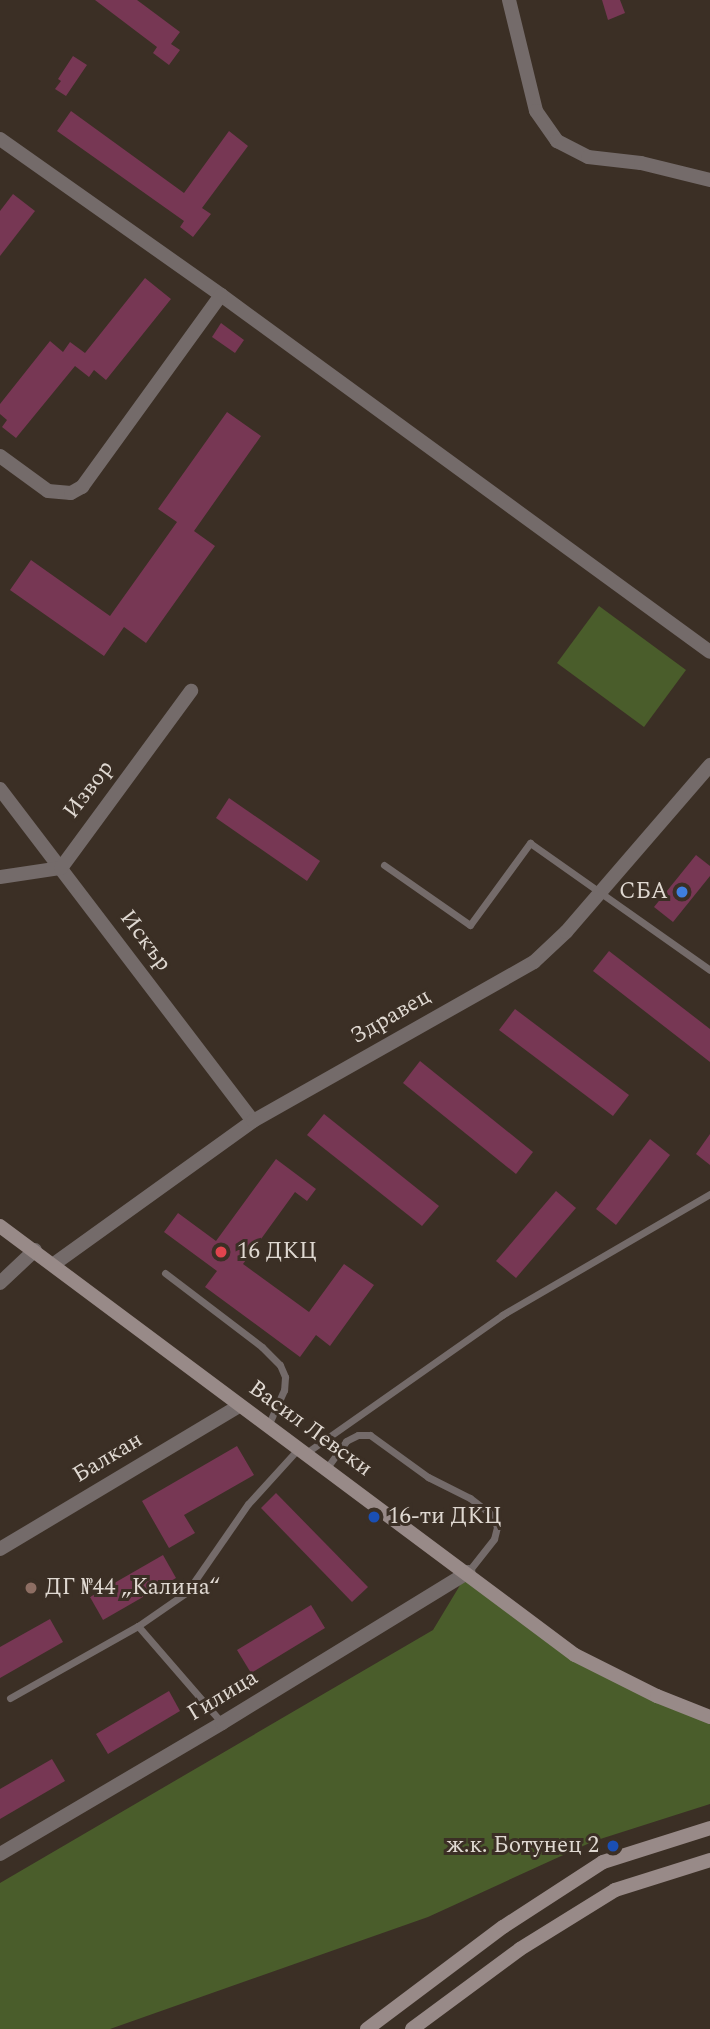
<!DOCTYPE html>
<html>
<head>
<meta charset="utf-8">
<style>
  body { margin:0 }
  #map { position:relative; width:710px; height:2029px; overflow:hidden; background:#3b2f25; font-family:Spectral,serif }
  div>[style] { position:absolute }
  .green>* { inset:0; background:#4a5d2b }
  .building>* { inset:0; background:#773754 }
  .lane>* { height:7px; margin:-3.5px; padding:0 3.5px; transform-origin:3.5px; border-radius:3.5px; background:#746b6a }
  .street>* { height:14px; margin:-7px; padding:0 7px; transform-origin:7px; border-radius:7px; background:#746b6a }
  .secondary>* { height:14px; margin:-7px; padding:0 7px; transform-origin:7px; border-radius:7px; background:#988a88 }
  .dots>* { width:19px; height:19px; translate:-50% -50%; box-sizing:border-box; border:4px solid #3b2f25; border-radius:50% }
  span { translate:-50% -50%; white-space:nowrap; text-align:center; line-height:1.15; -webkit-text-stroke:6px #3b2f25; paint-order:stroke }
  .street-label { font-size:23px; color:#dfd8d1 }
  .poi-label { font-size:23px; color:#dfd8d1 }
  .right { translate:-100% -50%; text-align:right }
  .left { translate:0 -50%; text-align:left }
</style>
</head>
<body>
<div id="map">
  <div class="green">
    <i style="clip-path:polygon(599px 606px,686px 670px,644px 727px,557px 663px)"></i>
    <i style="clip-path:polygon(468px 1572px,575px 1655px,710px 1717px,710px 1804px,594px 1841px,428px 1917px,110px 2029px,0 2029px,0 1883px,433px 1630px)"></i>
  </div>
  <div class="building">
    <i style="clip-path:polygon(95px 0,137px 0,180px 32px,171px 44px,180px 50px,169px 65px,153px 53px,157px 47px)"></i>
    <i style="clip-path:polygon(602px 0,620px 0,625px 13px,608px 20px)"></i>
    <i style="clip-path:polygon(73px 56px,87px 65px,66px 96px,55px 89px,61px 81px,58px 79px)"></i>
    <i style="clip-path:polygon(71px 111px,184px 193px,229px 131px,248px 146px,202px 208px,211px 214px,193px 237px,180px 227px,184px 221px,57px 131px)"></i>
    <i style="clip-path:polygon(13px 194px,35px 211px,0 256px,0 211px)"></i>
    <i style="clip-path:polygon(145px 278px,171px 299px,106px 380px,94px 370px,89px 377px,75px 366px,16px 438px,2px 427px,7px 420px,0 414px,0 404px,50px 341px,63px 352px,70px 342px,85px 353px)"></i>
    <i style="clip-path:polygon(221px 323px,244px 340px,235px 353px,212px 337px)"></i>
    <i style="clip-path:polygon(227px 412px,261px 436px,194px 531px,215px 546px,146px 643px,124px 627px,104px 656px,10px 590px,31px 560px,110px 616px,177px 522px,158px 509px)"></i>
    <i style="clip-path:polygon(229px 798px,320px 861px,307px 881px,216px 818px)"></i>
    <i style="clip-path:polygon(696px 855px,710px 866px,710px 876px,673px 922px,654px 907px)"></i>
    <i style="clip-path:polygon(609px 951px,710px 1029px,710px 1062px,593px 971px)"></i>
    <i style="clip-path:polygon(515px 1009px,629px 1095px,613px 1116px,499px 1030px)"></i>
    <i style="clip-path:polygon(420px 1061px,533px 1152px,516px 1174px,403px 1083px)"></i>
    <i style="clip-path:polygon(324px 1114px,439px 1206px,422px 1226px,307px 1135px)"></i>
    <i style="clip-path:polygon(710px 1134px,710px 1165px,696px 1154px)"></i>
    <i style="clip-path:polygon(650px 1139px,670px 1155px,616px 1225px,596px 1209px)"></i>
    <i style="clip-path:polygon(276px 1159px,316px 1189px,307px 1201px,295px 1192px,243px 1264px,309px 1312px,344px 1264px,374px 1285px,330px 1346px,316px 1335px,300px 1357px,205px 1287px,217px 1271px,164px 1232px,178px 1213px,216px 1241px)"></i>
    <i style="clip-path:polygon(556px 1191px,576px 1208px,516px 1278px,496px 1261px)"></i>
    <i style="clip-path:polygon(237px 1446px,254px 1475px,184px 1515px,195px 1533px,169px 1548px,142px 1501px)"></i>
    <i style="clip-path:polygon(276px 1493px,368px 1587px,352px 1602px,261px 1508px)"></i>
    <i style="clip-path:polygon(163px 1555px,176px 1578px,103px 1620px,90px 1597px)"></i>
    <i style="clip-path:polygon(311px 1605px,325px 1628px,251px 1673px,237px 1650px)"></i>
    <i style="clip-path:polygon(50px 1619px,63px 1642px,0 1678px,0 1647px)"></i>
    <i style="clip-path:polygon(169px 1691px,180px 1711px,108px 1754px,96px 1734px)"></i>
    <i style="clip-path:polygon(52px 1759px,65px 1781px,0 1819px,0 1789px)"></i>
  </div>
  <div class="lane">
    <i style="left:384px;top:865px;width:105px;rotate:34.9deg"></i>
    <i style="left:470px;top:925px;width:102px;rotate:-53.8deg"></i>
    <i style="left:530px;top:843px;width:220px;rotate:35.2deg"></i>
    <i style="left:165px;top:1273px;width:122px;rotate:37.3deg"></i>
    <i style="left:262px;top:1347px;width:25px;rotate:45deg"></i>
    <i style="left:280px;top:1365px;width:13px;rotate:67deg"></i>
    <i style="left:285px;top:1377px;width:13px;rotate:94deg"></i>
    <i style="left:284px;top:1390px;width:39px;rotate:114deg"></i>
    <i style="left:306px;top:1453px;width:240px;rotate:-35.1deg"></i>
    <i style="left:502px;top:1315px;width:241px;rotate:-30.2deg"></i>
    <i style="left:326px;top:1469px;width:34px;rotate:-54deg"></i>
    <i style="left:346px;top:1441px;width:13px;rotate:-27deg"></i>
    <i style="left:358px;top:1435px;width:12px"></i>
    <i style="left:370px;top:1435px;width:72px;rotate:35.9deg"></i>
    <i style="left:428px;top:1477px;width:47px;rotate:26.6deg"></i>
    <i style="left:470px;top:1498px;width:29px;rotate:38deg"></i>
    <i style="left:493px;top:1516px;width:12px;rotate:70deg"></i>
    <i style="left:497px;top:1527px;width:12px;rotate:104deg"></i>
    <i style="left:494px;top:1539px;width:42px;rotate:128.2deg"></i>
    <i style="left:138px;top:1626px;width:128px;rotate:49.1deg"></i>
    <i style="left:10px;top:1698px;width:147px;rotate:-29.4deg"></i>
    <i style="left:138px;top:1626px;width:60px;rotate:-34.8deg"></i>
    <i style="left:187px;top:1592px;width:107px;rotate:-55.3deg"></i>
    <i style="left:248px;top:1504px;width:74px;rotate:-47.7deg"></i>
  </div>
  <div class="street">
    <i style="left:509px;top:0;width:114px;rotate:76.3deg"></i>
    <i style="left:536px;top:111px;width:37px;rotate:55deg"></i>
    <i style="left:557px;top:141px;width:35px;rotate:27deg"></i>
    <i style="left:588px;top:157px;width:53px;rotate:6.5deg"></i>
    <i style="left:641px;top:163px;width:71px;rotate:13.8deg"></i>
    <i style="left:0;top:139px;width:271px;rotate:35.2deg"></i>
    <i style="left:221px;top:295px;width:605px;rotate:36.13deg"></i>
    <i style="left:0;top:456px;width:59px;rotate:36.1deg"></i>
    <i style="left:48px;top:491px;width:23px;rotate:5deg"></i>
    <i style="left:71px;top:493px;width:13px;rotate:-29deg"></i>
    <i style="left:82px;top:487px;width:237px;rotate:-54.1deg"></i>
    <i style="left:0;top:789px;width:417px;rotate:52.7deg"></i>
    <i style="left:0;top:877px;width:62px;rotate:-8.4deg"></i>
    <i style="left:61px;top:868px;width:220px;rotate:-53.7deg"></i>
    <i style="left:54px;top:1264px;width:245px;rotate:-35.7deg"></i>
    <i style="left:253px;top:1121px;width:323px;rotate:-29.5deg"></i>
    <i style="left:534px;top:962px;width:44px;rotate:-43.2deg"></i>
    <i style="left:566px;top:932px;width:221px;rotate:-49.2deg"></i>
    <i style="left:0;top:1283px;width:48px;rotate:-43.3deg"></i>
    <i style="left:0;top:1549px;width:279px;rotate:-30.9deg"></i>
    <i style="left:0;top:1854px;width:258px;rotate:-30.5deg"></i>
    <i style="left:222px;top:1723px;width:289px;rotate:-31.5deg"></i>
  </div>
  <div class="secondary">
    <i style="left:0;top:1226px;width:717px;rotate:36.73deg"></i>
    <i style="left:575px;top:1655px;width:92px;rotate:26.6deg"></i>
    <i style="left:657px;top:1696px;width:57px;rotate:21.6deg"></i>
    <i style="left:367px;top:2029px;width:170px;rotate:-36.9deg"></i>
    <i style="left:503px;top:1927px;width:119px;rotate:-33deg"></i>
    <i style="left:603px;top:1862px;width:112px;rotate:-17.6deg"></i>
    <i style="left:412px;top:2029px;width:134px;rotate:-36.5deg"></i>
    <i style="left:520px;top:1949px;width:112px;rotate:-31.8deg"></i>
    <i style="left:615px;top:1890px;width:100px;rotate:-17.5deg"></i>
  </div>
  <div class="dots">
    <i style="left:682px;top:892px;background:#3f7fe0"></i>
    <i style="left:221px;top:1252px;background:#e0444e"></i>
    <i style="left:374px;top:1517px;background:#1a4fb4"></i>
    <i style="left:31px;top:1588px;background:#8d6e63"></i>
    <i style="left:613px;top:1846px;background:#1a4fb4"></i>
  </div>
  <div class="street-label">
    <span style="left:89px;top:790px;rotate:-53deg">Извор</span>
    <span style="left:145px;top:941px;rotate:53deg">Искър</span>
    <span style="left:391px;top:1017px;rotate:-30deg">Здравец</span>
    <span style="left:310px;top:1429px;rotate:36deg">Васил Левски</span>
    <span style="left:108px;top:1458px;rotate:-31deg">Балкан</span>
    <span style="left:223px;top:1696px;rotate:-31deg">Гилица</span>
  </div>
  <div class="poi-label">
    <span class="right" style="left:668px;top:892px">СБА</span>
    <span class="left" style="left:237px;top:1252px">16 ДКЦ</span>
    <span class="left" style="left:388px;top:1517px">16-ти ДКЦ</span>
    <span class="left" style="left:45px;top:1588px">ДГ №44 „Калина“</span>
    <span class="right" style="left:599px;top:1846px">ж.к. Ботунец 2</span>
  </div>
</div>
</body>
</html>
